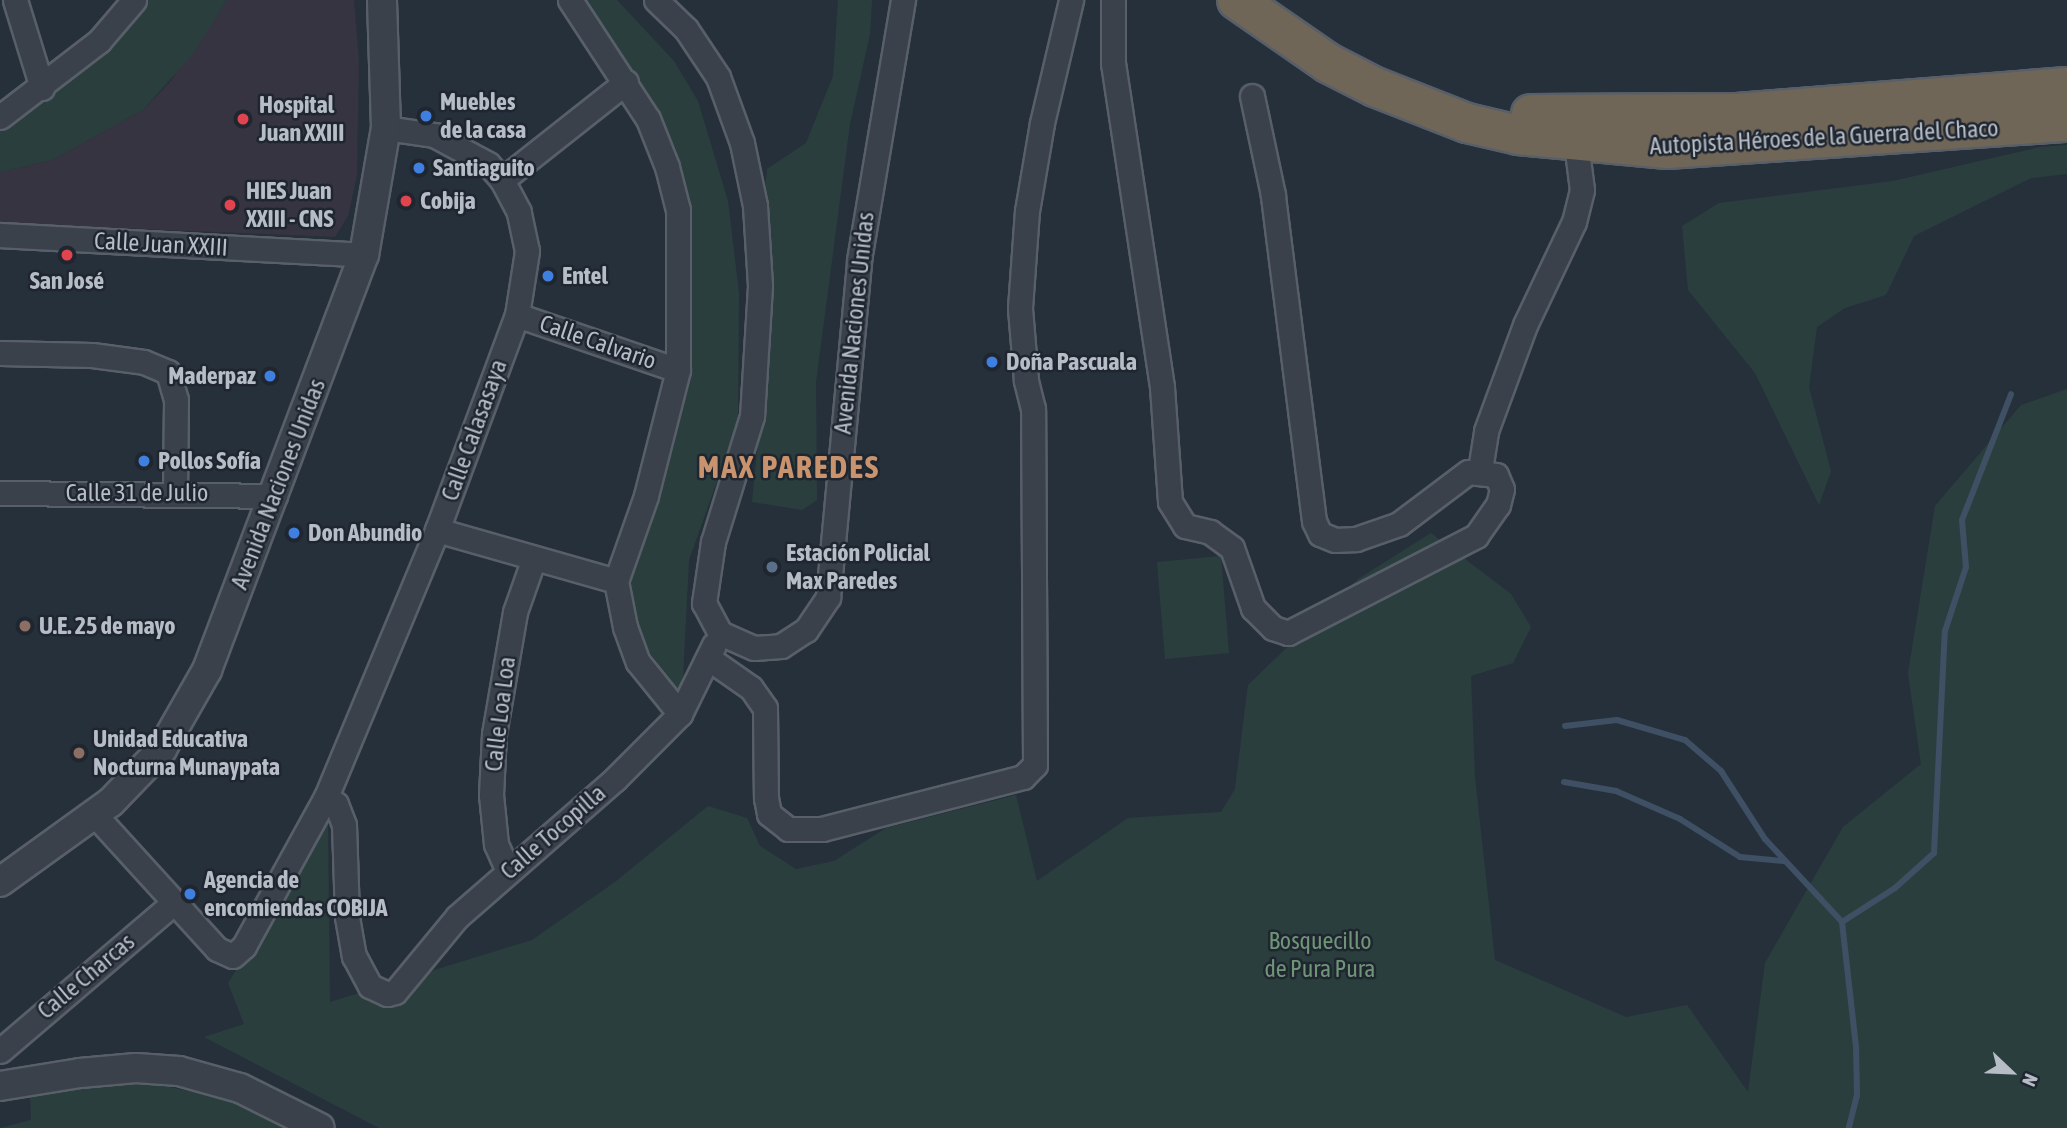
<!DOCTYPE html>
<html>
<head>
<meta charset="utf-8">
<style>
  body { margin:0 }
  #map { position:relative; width:2067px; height:1128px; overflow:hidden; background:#26303b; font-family:"Asap Condensed",sans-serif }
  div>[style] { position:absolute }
  .medical>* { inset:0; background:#353440 }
  .green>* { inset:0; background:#2b3e3e }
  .stream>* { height:6px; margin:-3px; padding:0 3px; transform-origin:3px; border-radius:3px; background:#3f5064 }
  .roads { filter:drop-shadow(2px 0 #585f69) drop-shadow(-2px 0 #585f69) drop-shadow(0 2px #585f69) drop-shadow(0 -2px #585f69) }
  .minor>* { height:23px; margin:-11.5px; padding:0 11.5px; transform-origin:11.5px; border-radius:11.5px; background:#3a414b }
  .tertiary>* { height:28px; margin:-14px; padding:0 14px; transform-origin:14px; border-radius:14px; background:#3a414b }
  .motorway>* { height:38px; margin:-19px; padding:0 19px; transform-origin:19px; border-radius:19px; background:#706658 }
  .dots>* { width:19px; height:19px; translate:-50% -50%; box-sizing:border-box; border:4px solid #1f2630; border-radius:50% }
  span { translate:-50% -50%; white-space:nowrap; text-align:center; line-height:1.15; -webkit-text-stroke:5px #1f2630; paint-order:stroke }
  .poi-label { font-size:24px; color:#b6bdc6; font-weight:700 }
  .left { translate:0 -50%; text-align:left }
  .right { translate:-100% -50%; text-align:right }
  .street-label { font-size:24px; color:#b6bdc6 }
  .park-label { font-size:24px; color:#6f9577 }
  .district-label { font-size:32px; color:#c9936e; font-weight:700; letter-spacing:2px }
  .north { position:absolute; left:1976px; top:1037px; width:70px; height:70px; -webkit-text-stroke:5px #1f2630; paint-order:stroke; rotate:113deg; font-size:19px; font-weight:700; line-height:28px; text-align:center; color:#b6bdc6 }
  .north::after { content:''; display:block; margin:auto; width:24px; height:32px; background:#b6bdc6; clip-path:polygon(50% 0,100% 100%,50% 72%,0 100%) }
</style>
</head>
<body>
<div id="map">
  <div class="medical">
    <i style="clip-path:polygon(227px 0,354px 0,359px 60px,357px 176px,348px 216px,335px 237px,0 223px,0 172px,52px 160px,143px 110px,170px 82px)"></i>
  </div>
  <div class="green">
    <i style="clip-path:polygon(147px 0,227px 0,192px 55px,143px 110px,52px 160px,0 172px,0 130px,97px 61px)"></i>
    <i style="clip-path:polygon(580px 0,617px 0,674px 61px,698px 101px,728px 201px,739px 293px,738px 422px,689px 560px,682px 696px,639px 638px,627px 571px,689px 363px,690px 270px,679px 187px,663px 125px)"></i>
    <i style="clip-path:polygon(838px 0,872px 0,870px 34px,850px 124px,816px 382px,817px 500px,802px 510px,752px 502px,766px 360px,765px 189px,767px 169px,806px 143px,833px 76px)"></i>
    <i style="clip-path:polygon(2067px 145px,2067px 174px,2031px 178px,1914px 236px,1886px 295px,1845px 308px,1817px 327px,1809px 387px,1831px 471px,1819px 505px,1755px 373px,1688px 290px,1682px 226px,1719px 203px,1893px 181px,2040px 147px)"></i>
    <i style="clip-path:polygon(2067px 389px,2067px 1128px,379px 1128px,204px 1037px,244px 1024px,228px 983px,328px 823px,330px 1002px,532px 940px,615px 882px,708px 806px,747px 818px,760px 846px,796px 869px,834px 861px,886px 828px,1016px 795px,1037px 881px,1128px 818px,1221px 812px,1235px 789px,1248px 685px,1358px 579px,1431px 533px,1511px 594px,1531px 627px,1513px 663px,1471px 676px,1475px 777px,1495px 960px,1626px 1017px,1687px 1005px,1748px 1092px,1765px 963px,1843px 827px,1921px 764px,1908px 673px,1935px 506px,2021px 405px)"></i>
    <i style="clip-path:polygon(1221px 556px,1229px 653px,1165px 659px,1157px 562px)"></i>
    <i style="clip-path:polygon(106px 1085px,158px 1085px,227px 1098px,295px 1128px,0 1128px,31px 1120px,30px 1094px)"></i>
  </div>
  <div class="stream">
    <i style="left:1565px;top:726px;width:52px;rotate:-6.6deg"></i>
    <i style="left:1617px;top:720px;width:71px;rotate:16.4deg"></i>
    <i style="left:1685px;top:740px;width:48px;rotate:40.7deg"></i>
    <i style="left:1721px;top:771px;width:81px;rotate:57.1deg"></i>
    <i style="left:1765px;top:839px;width:113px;rotate:47.1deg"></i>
    <i style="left:1842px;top:922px;width:126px;rotate:83.6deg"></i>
    <i style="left:1856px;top:1047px;width:48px;rotate:88.8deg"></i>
    <i style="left:1857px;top:1095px;width:34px;rotate:104deg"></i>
    <i style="left:1564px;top:782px;width:53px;rotate:9.8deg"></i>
    <i style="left:1616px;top:791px;width:70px;rotate:23.6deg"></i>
    <i style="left:1680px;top:819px;width:71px;rotate:32.3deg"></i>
    <i style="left:1740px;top:857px;width:44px;rotate:5.2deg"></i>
    <i style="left:1842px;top:922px;width:63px;rotate:-32.7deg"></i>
    <i style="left:1895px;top:888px;width:52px;rotate:-41.9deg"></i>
    <i style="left:1934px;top:853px;width:222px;rotate:-87.2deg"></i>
    <i style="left:1945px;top:631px;width:67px;rotate:-71.8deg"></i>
    <i style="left:1966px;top:567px;width:47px;rotate:-94.9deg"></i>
    <i style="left:1962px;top:520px;width:135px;rotate:-68.7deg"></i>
  </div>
  <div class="roads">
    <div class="minor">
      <i style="left:15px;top:0;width:92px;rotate:72.9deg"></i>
      <i style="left:570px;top:0;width:142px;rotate:56.8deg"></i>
      <i style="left:648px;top:119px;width:52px;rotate:68.4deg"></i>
      <i style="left:667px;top:167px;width:44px;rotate:75.7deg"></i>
      <i style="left:678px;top:210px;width:160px;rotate:90deg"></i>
      <i style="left:678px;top:370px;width:130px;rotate:104.3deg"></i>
      <i style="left:646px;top:496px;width:90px;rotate:109.4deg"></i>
      <i style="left:616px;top:581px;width:47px;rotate:78.9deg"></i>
      <i style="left:625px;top:627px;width:37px;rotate:70deg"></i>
      <i style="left:638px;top:662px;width:67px;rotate:51.1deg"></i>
      <i style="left:656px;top:0;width:42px;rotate:44deg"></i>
      <i style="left:686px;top:29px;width:58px;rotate:56.3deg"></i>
      <i style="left:718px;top:77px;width:70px;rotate:70deg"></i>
      <i style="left:742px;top:143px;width:64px;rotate:78.3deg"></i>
      <i style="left:755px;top:206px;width:80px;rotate:86.4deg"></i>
      <i style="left:760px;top:286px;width:130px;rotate:93.5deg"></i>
      <i style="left:752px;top:416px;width:132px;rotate:107.2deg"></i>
      <i style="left:713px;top:542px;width:62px;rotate:98.4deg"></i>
      <i style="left:704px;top:603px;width:34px;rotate:62deg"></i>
      <i style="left:720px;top:633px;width:37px;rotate:24deg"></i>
      <i style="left:754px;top:648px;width:27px;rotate:-4deg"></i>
      <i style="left:781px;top:646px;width:30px;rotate:-33deg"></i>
      <i style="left:806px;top:630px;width:40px;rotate:-56deg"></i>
      <i style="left:828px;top:597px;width:338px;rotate:-84.7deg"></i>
      <i style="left:859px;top:260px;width:264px;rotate:-80.4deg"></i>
      <i style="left:1113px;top:0;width:63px;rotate:90deg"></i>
      <i style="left:1113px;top:63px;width:328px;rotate:81.4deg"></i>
      <i style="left:1162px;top:387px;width:115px;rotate:86deg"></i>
      <i style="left:1170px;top:502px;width:28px;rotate:58deg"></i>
      <i style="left:1185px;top:526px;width:26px;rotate:13deg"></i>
      <i style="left:1210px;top:532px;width:27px;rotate:36deg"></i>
      <i style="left:1232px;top:548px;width:64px;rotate:70.7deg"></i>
      <i style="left:1253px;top:608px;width:28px;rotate:45deg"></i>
      <i style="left:1273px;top:628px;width:16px;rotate:18deg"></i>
      <i style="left:1288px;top:633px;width:212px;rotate:-27.3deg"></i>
      <i style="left:1476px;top:536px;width:38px;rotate:-55deg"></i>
      <i style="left:1498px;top:505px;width:16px;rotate:-76deg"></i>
      <i style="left:1502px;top:489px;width:15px;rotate:-113deg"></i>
      <i style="left:1496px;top:475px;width:28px;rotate:-174deg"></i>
      <i style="left:1468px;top:472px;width:86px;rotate:143deg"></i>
      <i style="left:1399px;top:524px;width:46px;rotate:160.8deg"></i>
      <i style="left:1356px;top:539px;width:21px;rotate:177deg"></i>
      <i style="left:1335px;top:540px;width:16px;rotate:-158deg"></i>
      <i style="left:1320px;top:534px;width:14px;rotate:-115deg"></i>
      <i style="left:1314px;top:521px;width:329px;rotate:-97.2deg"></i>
      <i style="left:1273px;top:195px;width:101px;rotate:-102deg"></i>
      <i style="left:0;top:117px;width:125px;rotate:-37.5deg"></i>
      <i style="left:99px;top:41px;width:54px;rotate:-49.5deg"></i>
      <i style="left:502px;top:180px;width:158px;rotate:-38.3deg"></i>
      <i style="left:0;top:235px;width:365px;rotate:3.1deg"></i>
      <i style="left:517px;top:315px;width:170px;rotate:18.9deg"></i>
      <i style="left:0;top:353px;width:92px;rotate:1.2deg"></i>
      <i style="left:92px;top:355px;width:52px;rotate:7.7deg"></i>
      <i style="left:144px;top:362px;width:26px;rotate:23deg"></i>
      <i style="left:168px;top:372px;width:29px;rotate:74deg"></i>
      <i style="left:176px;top:400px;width:92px;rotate:90.6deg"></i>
      <i style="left:1480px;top:470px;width:39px;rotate:-81deg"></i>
      <i style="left:1486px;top:431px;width:113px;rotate:-69.8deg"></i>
      <i style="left:1525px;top:325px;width:114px;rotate:-64.6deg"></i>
      <i style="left:1574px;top:222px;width:33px;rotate:-76deg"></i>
      <i style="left:1582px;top:190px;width:47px;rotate:-97.3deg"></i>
      <i style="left:0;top:493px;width:275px;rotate:0.6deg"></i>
      <i style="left:437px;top:530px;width:186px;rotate:15.9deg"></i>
      <i style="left:708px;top:658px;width:52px;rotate:34.9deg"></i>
      <i style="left:751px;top:688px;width:24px;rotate:55deg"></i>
      <i style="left:765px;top:708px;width:90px;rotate:89.4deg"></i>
      <i style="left:766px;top:798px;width:16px;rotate:79deg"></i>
      <i style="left:769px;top:814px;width:24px;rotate:38deg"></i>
      <i style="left:788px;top:829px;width:34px"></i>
      <i style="left:822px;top:829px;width:208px;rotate:-14.5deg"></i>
      <i style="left:1023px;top:777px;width:17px;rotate:-45deg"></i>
      <i style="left:1035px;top:765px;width:356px;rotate:-90.3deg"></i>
      <i style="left:1033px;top:409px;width:30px;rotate:-104deg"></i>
      <i style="left:1026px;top:380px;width:72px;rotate:-94.8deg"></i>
      <i style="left:1020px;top:308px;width:97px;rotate:-85.9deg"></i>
      <i style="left:1027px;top:211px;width:89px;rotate:-80.3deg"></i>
      <i style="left:1042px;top:123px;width:126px;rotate:-76.7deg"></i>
      <i style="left:326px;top:797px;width:12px;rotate:35deg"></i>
      <i style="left:336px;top:804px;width:22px;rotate:69deg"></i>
      <i style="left:344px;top:825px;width:92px;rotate:88.1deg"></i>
      <i style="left:347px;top:917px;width:40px;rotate:80deg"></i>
      <i style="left:354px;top:956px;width:34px;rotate:62deg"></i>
      <i style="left:370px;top:986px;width:19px;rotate:25deg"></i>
      <i style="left:387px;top:994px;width:8px;rotate:-14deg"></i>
      <i style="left:395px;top:992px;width:97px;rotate:-50.4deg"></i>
      <i style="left:457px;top:917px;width:210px;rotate:-41.1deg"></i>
      <i style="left:615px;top:779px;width:92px;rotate:-45deg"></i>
      <i style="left:680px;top:714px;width:77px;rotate:-63.8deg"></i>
      <i style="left:95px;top:815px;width:181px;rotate:47.7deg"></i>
      <i style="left:217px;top:949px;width:17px;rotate:24deg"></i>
      <i style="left:233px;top:956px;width:15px;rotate:-42deg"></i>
      <i style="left:244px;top:946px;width:170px;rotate:-61.2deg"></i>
      <i style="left:326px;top:797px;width:289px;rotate:-67.4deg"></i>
      <i style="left:437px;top:530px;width:229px;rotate:-69.6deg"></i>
      <i style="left:517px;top:315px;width:65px;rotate:-81.1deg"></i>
      <i style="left:527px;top:251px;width:40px;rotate:-102deg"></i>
      <i style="left:519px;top:212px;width:36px;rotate:-118deg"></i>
      <i style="left:502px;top:180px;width:21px;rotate:-131deg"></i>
      <i style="left:488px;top:164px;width:61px;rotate:-151.8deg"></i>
      <i style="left:434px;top:135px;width:49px;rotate:-171.7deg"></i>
      <i style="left:508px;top:871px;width:30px;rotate:-114deg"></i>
      <i style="left:496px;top:844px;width:49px;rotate:-95.8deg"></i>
      <i style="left:491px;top:795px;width:61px;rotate:-87.2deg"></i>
      <i style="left:494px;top:734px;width:124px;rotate:-80.2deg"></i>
      <i style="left:515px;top:612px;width:57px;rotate:-70.6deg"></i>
      <i style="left:0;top:1051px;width:228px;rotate:-40.5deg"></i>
    </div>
    <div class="tertiary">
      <i style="left:0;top:882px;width:137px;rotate:-35.8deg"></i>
      <i style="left:111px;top:802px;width:74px;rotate:-46.1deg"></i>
      <i style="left:162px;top:749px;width:91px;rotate:-60.3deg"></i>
      <i style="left:207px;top:670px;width:444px;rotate:-69.3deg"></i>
      <i style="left:364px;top:255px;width:129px;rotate:-80.2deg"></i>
      <i style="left:386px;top:128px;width:128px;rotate:-91.8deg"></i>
      <i style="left:0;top:1086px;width:81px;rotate:-9.2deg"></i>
      <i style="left:80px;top:1073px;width:56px;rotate:-5.1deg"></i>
      <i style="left:136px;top:1068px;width:43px;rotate:4deg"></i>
      <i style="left:179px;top:1071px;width:63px;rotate:15.6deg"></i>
      <i style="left:240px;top:1088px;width:89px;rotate:26.6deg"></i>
    </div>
    <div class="motorway">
      <i style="left:1237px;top:0;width:111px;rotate:34.7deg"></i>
      <i style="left:1328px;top:63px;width:53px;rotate:27.1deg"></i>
      <i style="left:1375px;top:87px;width:99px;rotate:21.4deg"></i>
      <i style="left:1467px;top:123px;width:52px;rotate:13.2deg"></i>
      <i style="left:1518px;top:135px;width:150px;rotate:5.4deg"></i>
      <i style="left:1667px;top:149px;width:401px;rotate:-3.9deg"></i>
      <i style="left:1531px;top:114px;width:206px;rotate:-0.3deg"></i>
      <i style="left:1737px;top:113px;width:331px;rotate:-4.5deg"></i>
    </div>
  </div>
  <div class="dots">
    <i style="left:426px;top:116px;background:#3f7fe0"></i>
    <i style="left:243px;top:119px;background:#e0444e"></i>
    <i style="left:419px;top:168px;background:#3f7fe0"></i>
    <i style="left:406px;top:201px;background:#e0444e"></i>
    <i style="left:230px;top:205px;background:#e0444e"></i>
    <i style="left:67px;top:255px;background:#e0444e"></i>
    <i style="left:548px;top:276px;background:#3f7fe0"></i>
    <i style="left:992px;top:362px;background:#3f7fe0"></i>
    <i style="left:270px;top:376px;background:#3f7fe0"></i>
    <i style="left:144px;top:461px;background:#3f7fe0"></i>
    <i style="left:294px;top:533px;background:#3f7fe0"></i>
    <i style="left:772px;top:567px;background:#5c6f8a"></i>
    <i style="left:25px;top:626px;background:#8d6e63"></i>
    <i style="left:79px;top:753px;background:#8d6e63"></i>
    <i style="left:190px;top:894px;background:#3f7fe0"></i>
  </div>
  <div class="poi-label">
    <span class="left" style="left:440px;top:116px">Muebles<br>de la casa</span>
    <span class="left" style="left:259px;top:119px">Hospital<br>Juan XXIII</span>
    <span class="left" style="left:433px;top:168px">Santiaguito</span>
    <span class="left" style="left:246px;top:205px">HIES Juan<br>XXIII - CNS</span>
    <span class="left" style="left:420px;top:201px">Cobija</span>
    <span class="left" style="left:562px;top:276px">Entel</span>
    <span style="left:67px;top:281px">San José</span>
    <span class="left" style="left:1006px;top:362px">Doña Pascuala</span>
    <span class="right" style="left:256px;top:376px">Maderpaz</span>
    <span class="left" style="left:158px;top:461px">Pollos Sofía</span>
    <span class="left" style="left:308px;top:533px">Don Abundio</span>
    <span class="left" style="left:786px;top:567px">Estación Policial<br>Max Paredes</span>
    <span class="left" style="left:39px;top:626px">U.E. 25 de mayo</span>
    <span class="left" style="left:93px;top:753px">Unidad Educativa<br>Nocturna Munaypata</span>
    <span class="left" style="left:204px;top:894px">Agencia de<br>encomiendas COBIJA</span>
  </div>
  <div class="street-label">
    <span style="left:1824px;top:137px;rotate:-3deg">Autopista Héroes de la Guerra del Chaco</span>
    <span style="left:161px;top:244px;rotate:3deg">Calle Juan XXIII</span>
    <span style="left:854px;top:323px;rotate:-84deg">Avenida Naciones Unidas</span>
    <span style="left:598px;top:342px;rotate:19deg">Calle Calvario</span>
    <span style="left:474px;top:430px;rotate:-70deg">Calle Calasasaya</span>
    <span style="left:278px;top:484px;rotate:-69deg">Avenida Naciones Unidas</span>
    <span style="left:137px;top:493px">Calle 31 de Julio</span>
    <span style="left:500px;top:714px;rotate:-83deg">Calle Loa Loa</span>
    <span style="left:553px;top:832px;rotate:-41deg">Calle Tocopilla</span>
    <span style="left:86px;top:976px;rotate:-40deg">Calle Charcas</span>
  </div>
  <div class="park-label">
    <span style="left:1320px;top:955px">Bosquecillo<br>de Pura Pura</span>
  </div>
  <div class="district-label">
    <span style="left:789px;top:467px">MAX PAREDES</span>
  </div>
  <div class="north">N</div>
</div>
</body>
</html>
